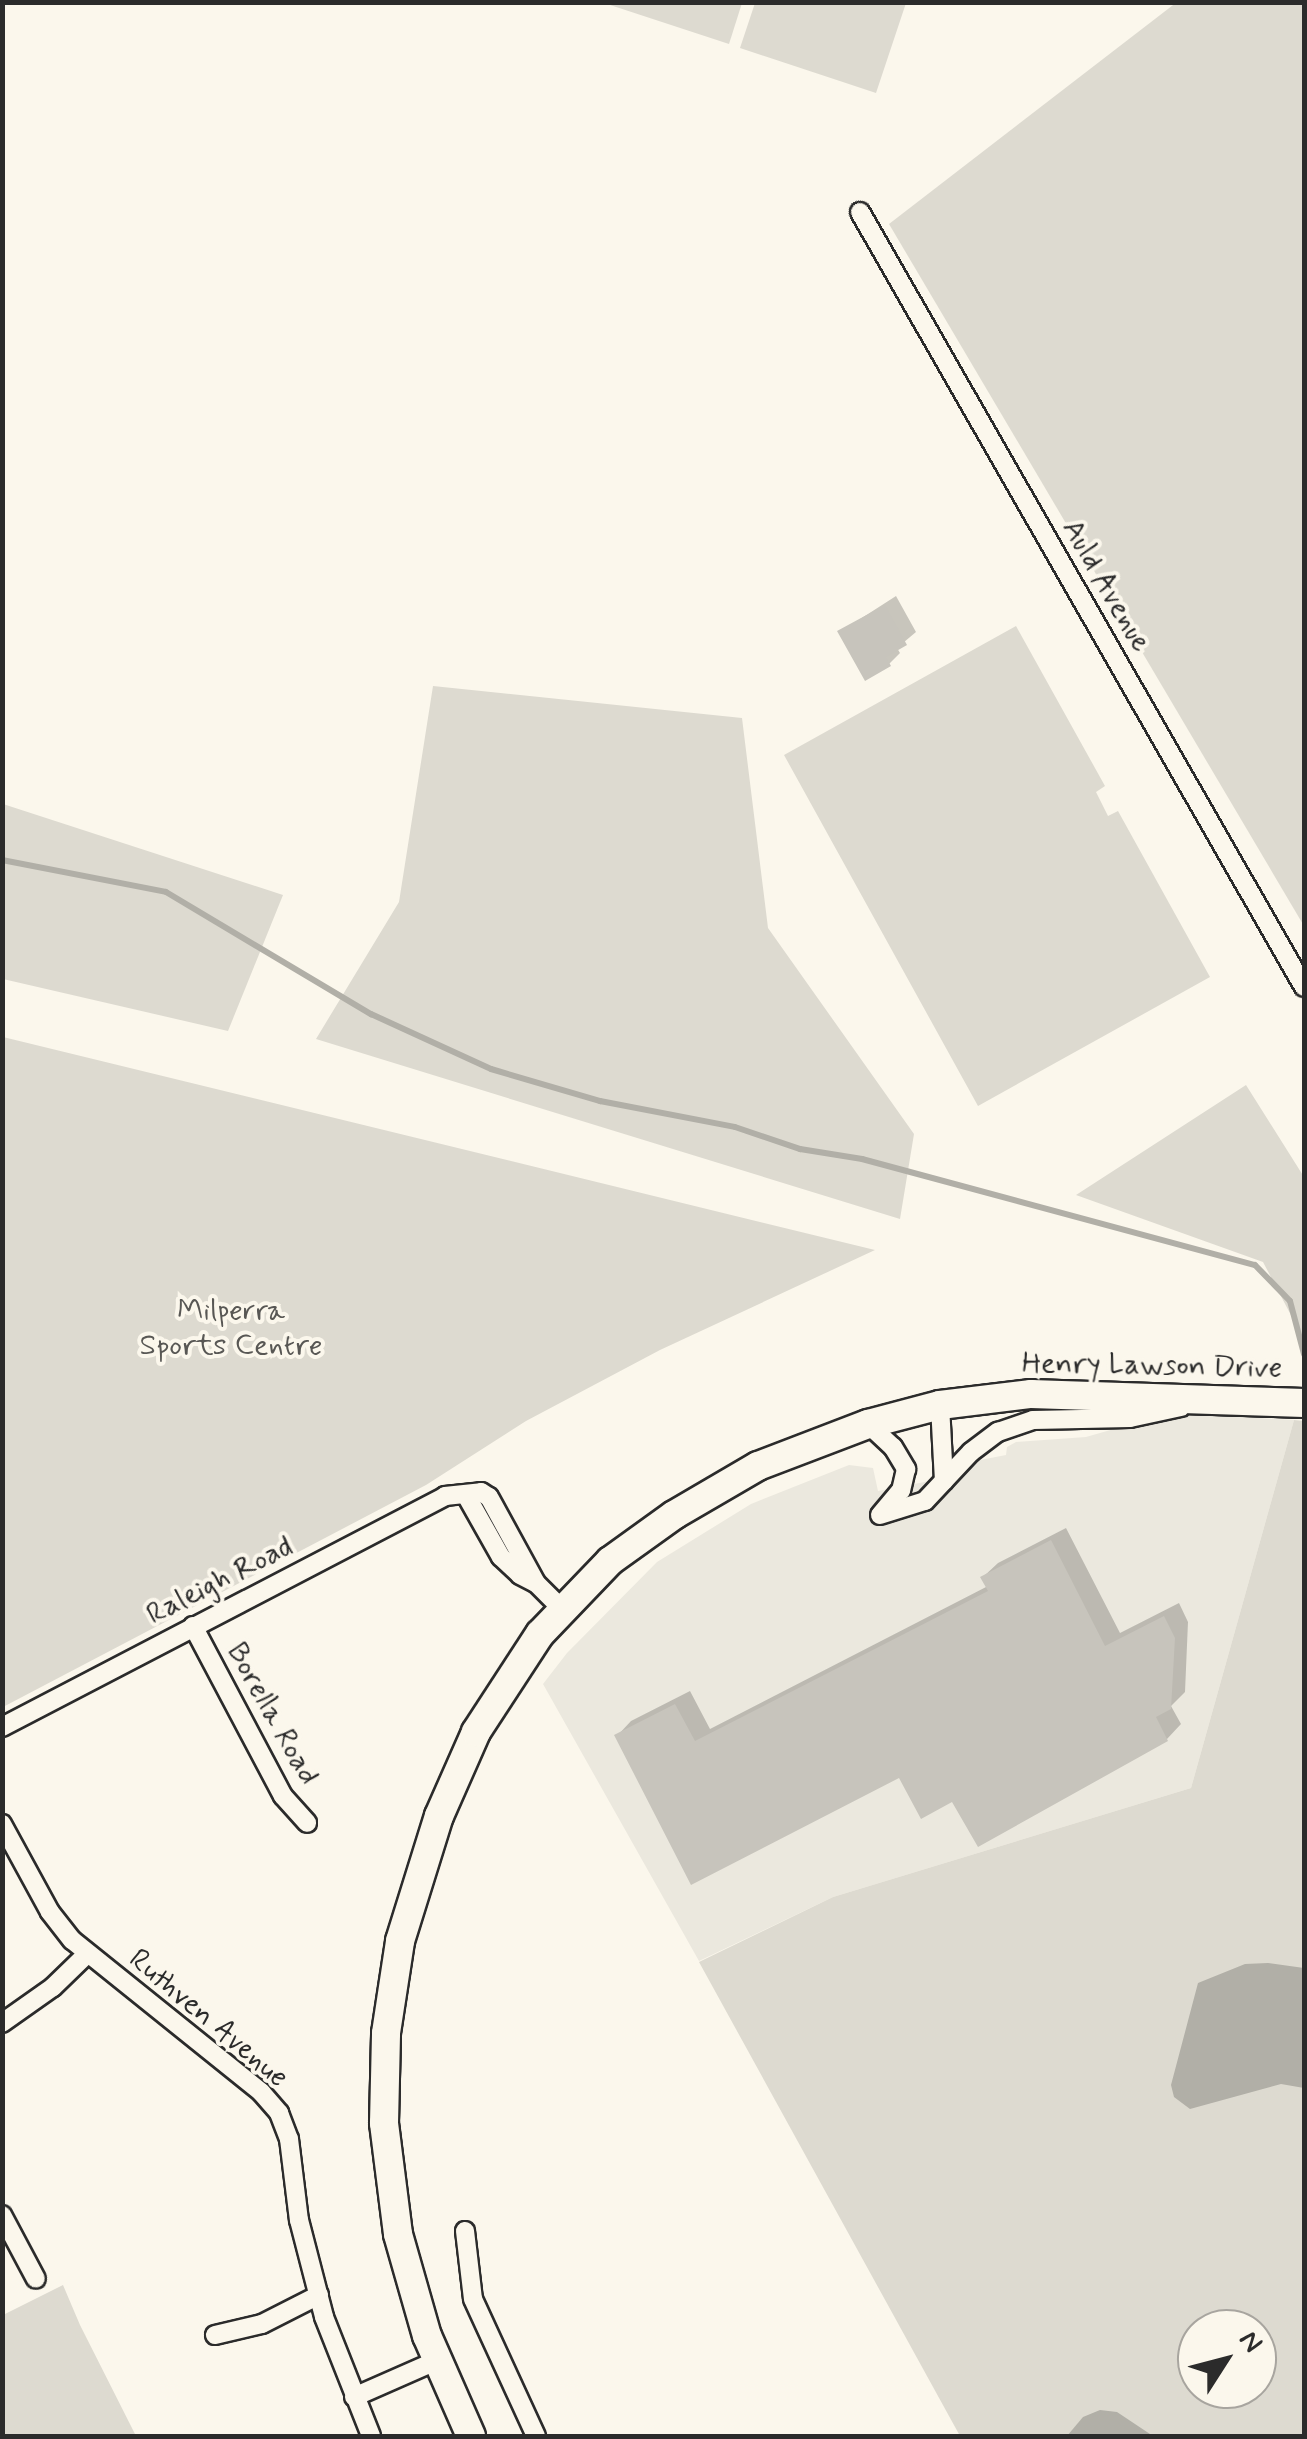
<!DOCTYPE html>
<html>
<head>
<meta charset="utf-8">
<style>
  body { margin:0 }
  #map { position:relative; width:1307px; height:2439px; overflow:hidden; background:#fbf7ec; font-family:Mynerve,sans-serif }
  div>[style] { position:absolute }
  .built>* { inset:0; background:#ebe8de }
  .green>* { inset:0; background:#dddad0 }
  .water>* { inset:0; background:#b1afa7 }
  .shadow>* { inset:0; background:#0003 }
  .stream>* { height:6px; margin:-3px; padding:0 3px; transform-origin:3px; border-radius:3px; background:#b1afa7 }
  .building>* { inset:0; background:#c7c4bc }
  .roads { filter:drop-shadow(2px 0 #2b2b2b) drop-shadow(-2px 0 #2b2b2b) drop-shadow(0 2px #2b2b2b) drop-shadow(0 -2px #2b2b2b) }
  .street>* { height:18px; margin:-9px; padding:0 9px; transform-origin:9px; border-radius:9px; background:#fbf7ec }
  .primary>* { height:28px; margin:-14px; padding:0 14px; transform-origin:14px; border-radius:14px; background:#fbf7ec }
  span { translate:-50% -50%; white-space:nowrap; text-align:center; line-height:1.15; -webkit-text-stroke:8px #fbf7ec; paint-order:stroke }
  .street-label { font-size:30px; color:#2b2b2b }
  .park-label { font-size:30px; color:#585754 }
  .frame { position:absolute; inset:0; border:5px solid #2b2b2b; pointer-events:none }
  .north { position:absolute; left:1177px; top:2309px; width:100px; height:100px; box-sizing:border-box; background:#fbf7ec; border:2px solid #a8a59f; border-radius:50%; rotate:54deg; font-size:28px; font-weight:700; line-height:40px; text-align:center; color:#2b2b2b }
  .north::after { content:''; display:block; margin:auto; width:35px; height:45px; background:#2b2b2b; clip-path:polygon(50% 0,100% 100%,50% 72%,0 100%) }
</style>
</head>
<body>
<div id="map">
  <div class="built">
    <i style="clip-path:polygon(1170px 1413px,1294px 1420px,1191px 1788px,833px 1897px,699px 1961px,543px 1684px,567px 1653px,657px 1562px,751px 1504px,849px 1465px,873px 1468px,878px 1491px,940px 1479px,970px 1462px,1006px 1455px,1007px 1447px,1016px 1442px,1086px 1437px)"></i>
  </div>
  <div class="green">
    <i style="clip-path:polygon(1177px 2px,1304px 3px,1304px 926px,889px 224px)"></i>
    <i style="clip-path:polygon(604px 3px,742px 3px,729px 44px)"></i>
    <i style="clip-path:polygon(755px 3px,906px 3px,876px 93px,740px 48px)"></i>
    <i style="clip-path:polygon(1016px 626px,1105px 786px,1096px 792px,1108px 816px,1118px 811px,1210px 977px,978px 1106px,784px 755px)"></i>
    <i style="clip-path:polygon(433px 686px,742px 718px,768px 928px,914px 1134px,900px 1219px,316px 1039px,399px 902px)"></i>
    <i style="clip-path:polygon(3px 804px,283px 895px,228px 1031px,3px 979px)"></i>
    <i style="clip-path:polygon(3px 1037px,875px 1250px,660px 1350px,526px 1421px,426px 1485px,3px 1707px)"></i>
    <i style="clip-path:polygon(1246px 1085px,1304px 1177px,1304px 1340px,1263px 1262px,1076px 1195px)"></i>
    <i style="clip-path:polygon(evenodd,1294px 1420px,1304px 1421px,1304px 2436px,960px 2436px,699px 1962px,833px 1897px,1191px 1788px,1294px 1420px,1197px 2329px,1257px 2329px,1257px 2389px,1197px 2389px,1197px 2329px)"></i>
    <i style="clip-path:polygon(63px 2285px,80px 2325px,136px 2436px,3px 2436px,3px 2315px)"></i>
  </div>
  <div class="water">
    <i style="clip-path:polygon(1268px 1963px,1304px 1968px,1304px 2088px,1281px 2084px,1190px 2109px,1174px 2097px,1171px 2085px,1198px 1983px,1245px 1964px)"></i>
    <i style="clip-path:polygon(1100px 2410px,1117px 2412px,1153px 2436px,1067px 2436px,1083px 2417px)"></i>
  </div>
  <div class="shadow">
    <i style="clip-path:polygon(896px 596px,916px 632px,897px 648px,900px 653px,889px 664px,840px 632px)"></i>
    <i style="clip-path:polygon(1066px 1528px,1120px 1633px,1179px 1603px,1188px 1622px,1185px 1692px,1171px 1706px,1181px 1724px,1167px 1739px,953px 1799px,900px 1774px,617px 1736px,631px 1721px,690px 1691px,710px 1729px,988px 1586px,983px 1577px,998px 1563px)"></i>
  </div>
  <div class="stream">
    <i style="left:2px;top:860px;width:167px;rotate:11deg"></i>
    <i style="left:166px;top:892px;width:239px;rotate:30.8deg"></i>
    <i style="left:371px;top:1014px;width:132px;rotate:24.6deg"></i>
    <i style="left:491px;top:1069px;width:114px;rotate:16.4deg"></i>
    <i style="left:600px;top:1101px;width:137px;rotate:10.9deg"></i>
    <i style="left:735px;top:1127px;width:69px;rotate:18.7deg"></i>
    <i style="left:800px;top:1149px;width:63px;rotate:9.2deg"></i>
    <i style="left:862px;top:1159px;width:407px;rotate:15.1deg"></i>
    <i style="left:1255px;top:1265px;width:50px;rotate:45.8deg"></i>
    <i style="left:1290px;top:1301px;width:55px;rotate:75.2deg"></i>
  </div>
  <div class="building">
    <i style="clip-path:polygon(885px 605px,907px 645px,886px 657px,891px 666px,865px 681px,837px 631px)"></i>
    <i style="clip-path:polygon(1051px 1540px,1105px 1646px,1164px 1616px,1175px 1638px,1171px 1709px,1156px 1717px,1168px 1741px,978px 1847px,952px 1802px,921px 1819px,899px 1778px,691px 1885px,614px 1735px,675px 1704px,695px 1741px,988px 1591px,980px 1577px)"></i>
  </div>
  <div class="roads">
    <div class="street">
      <i style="left:860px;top:212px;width:893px;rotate:60.19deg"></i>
      <i style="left:940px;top:1405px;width:76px;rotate:87deg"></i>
      <i style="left:868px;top:1424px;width:34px;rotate:43deg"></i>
      <i style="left:893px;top:1447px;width:26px;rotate:59deg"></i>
      <i style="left:906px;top:1469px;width:22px;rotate:103deg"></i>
      <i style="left:901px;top:1490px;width:31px;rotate:130deg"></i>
      <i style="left:466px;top:1495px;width:71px;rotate:60.6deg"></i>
      <i style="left:501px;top:1557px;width:26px;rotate:43deg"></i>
      <i style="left:520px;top:1575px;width:18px;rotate:27deg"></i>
      <i style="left:880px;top:1515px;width:47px;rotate:-17.3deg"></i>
      <i style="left:925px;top:1501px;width:67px;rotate:-46.8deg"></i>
      <i style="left:971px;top:1452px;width:34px;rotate:-37deg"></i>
      <i style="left:998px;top:1432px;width:37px;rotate:-19deg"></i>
      <i style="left:1033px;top:1420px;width:97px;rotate:-1.2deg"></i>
      <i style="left:1130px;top:1418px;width:52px;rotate:-12.2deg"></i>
      <i style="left:193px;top:1626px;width:192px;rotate:62.1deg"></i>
      <i style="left:283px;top:1796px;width:36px;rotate:48deg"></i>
      <i style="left:2px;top:1727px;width:500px;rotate:-27.5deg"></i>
      <i style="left:445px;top:1496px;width:36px;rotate:-6deg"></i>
      <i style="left:481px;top:1492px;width:9px;rotate:32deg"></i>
      <i style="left:489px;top:1497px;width:98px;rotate:61.3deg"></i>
      <i style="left:536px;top:1583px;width:37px;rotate:45deg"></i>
      <i style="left:2px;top:1824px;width:100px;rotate:61.4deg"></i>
      <i style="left:50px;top:1912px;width:36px;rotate:52deg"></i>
      <i style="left:72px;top:1940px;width:243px;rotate:38.8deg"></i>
      <i style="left:261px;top:2092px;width:28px;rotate:49deg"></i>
      <i style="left:279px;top:2113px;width:28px;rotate:69deg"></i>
      <i style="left:289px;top:2139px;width:82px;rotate:83deg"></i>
      <i style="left:299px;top:2220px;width:100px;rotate:75.5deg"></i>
      <i style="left:324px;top:2317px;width:128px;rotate:68.4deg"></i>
      <i style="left:2px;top:2023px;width:62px;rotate:-35.2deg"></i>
      <i style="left:53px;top:1987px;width:47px;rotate:-44.1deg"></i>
      <i style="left:2px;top:2215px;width:72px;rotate:62deg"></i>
      <i style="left:465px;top:2231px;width:68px;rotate:83.3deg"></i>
      <i style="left:473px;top:2299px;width:151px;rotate:65.3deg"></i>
      <i style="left:215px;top:2335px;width:48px;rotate:-13.2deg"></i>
      <i style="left:262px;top:2324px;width:64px;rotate:-27deg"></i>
      <i style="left:354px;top:2397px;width:90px;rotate:-23.7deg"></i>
    </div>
    <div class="primary">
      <i style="left:471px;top:2436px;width:109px;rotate:-113.7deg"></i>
      <i style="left:427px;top:2336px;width:106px;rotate:-105.9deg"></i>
      <i style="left:398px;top:2234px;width:112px;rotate:-97.2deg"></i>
      <i style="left:384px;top:2123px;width:90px;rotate:-88.7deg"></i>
      <i style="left:386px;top:2033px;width:93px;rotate:-81.3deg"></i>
      <i style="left:400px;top:1941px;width:131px;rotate:-72.7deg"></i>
      <i style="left:439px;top:1816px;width:92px;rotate:-66.2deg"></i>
      <i style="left:476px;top:1732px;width:117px;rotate:-56.9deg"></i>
      <i style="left:540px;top:1634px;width:101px;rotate:-46.2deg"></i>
      <i style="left:610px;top:1561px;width:79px;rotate:-35.7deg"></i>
      <i style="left:674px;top:1515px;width:97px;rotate:-30.3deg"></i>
      <i style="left:758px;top:1466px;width:118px;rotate:-20.9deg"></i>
      <i style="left:868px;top:1424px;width:74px;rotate:-14.8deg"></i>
      <i style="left:940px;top:1405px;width:92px;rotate:-6.9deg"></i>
      <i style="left:1031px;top:1394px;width:273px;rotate:1.9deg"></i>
    </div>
  </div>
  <div class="street-label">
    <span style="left:1106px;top:586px;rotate:60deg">Auld Avenue</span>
    <span style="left:1152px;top:1366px;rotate:1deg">Henry Lawson Drive</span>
    <span style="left:220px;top:1581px;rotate:-27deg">Raleigh Road</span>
    <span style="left:272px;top:1714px;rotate:61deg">Borella Road</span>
    <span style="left:208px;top:2019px;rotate:40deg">Ruthven Avenue</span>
  </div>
  <div class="park-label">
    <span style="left:231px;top:1328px">Milperra<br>Sports Centre</span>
  </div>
  <div class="frame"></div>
  <div class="north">N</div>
</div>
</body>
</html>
